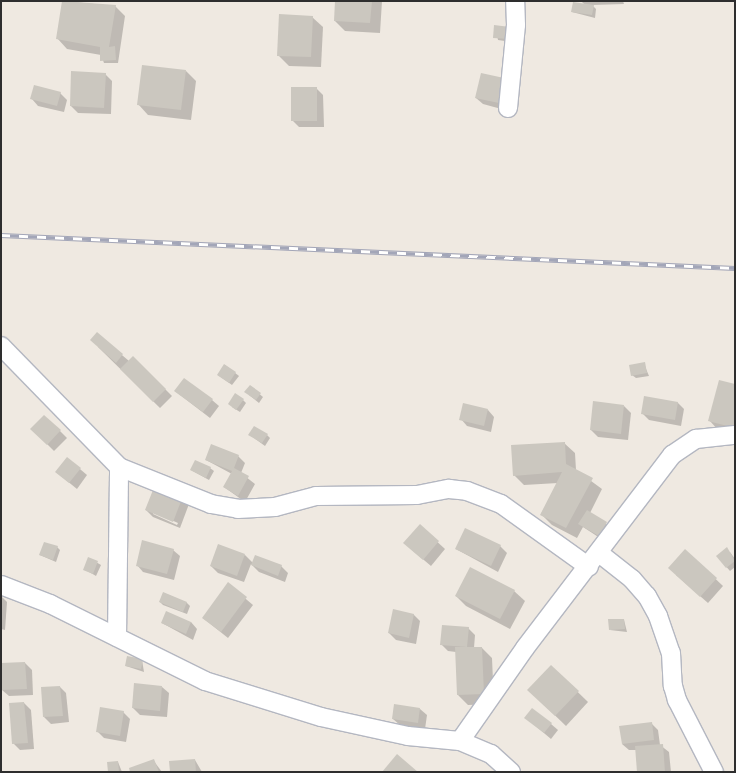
<!DOCTYPE html>
<html>
<head>
<meta charset="utf-8">
<style>
  body { margin:0 }
  #map { position:relative; width:736px; height:773px; overflow:hidden; background:#efe9e1; font-family:Overpass,sans-serif }
  div>[style] { position:absolute }
  .shadow>* { inset:0; background:#0003 }
  .building>* { inset:0; background:#cbc7bf }
  .roads { filter:drop-shadow(1px 0 #b4b7c1) drop-shadow(-1px 0 #b4b7c1) drop-shadow(0 1px #b4b7c1) drop-shadow(0 -1px #b4b7c1) }
  .street>* { height:18px; margin:-9px; padding:0 9px; transform-origin:9px; border-radius:9px; background:#fff }
  .rail>* { height:4.5px; margin-top:-2.25px; transform-origin:0; background:repeating-linear-gradient(90deg,#fff 0 9px,#a3a6b8 0 18px); box-sizing:border-box; border-block:1px solid #a3a6b8 }
  span { translate:-50% -50%; white-space:nowrap; text-align:center; line-height:1.15; -webkit-text-stroke:3.5px #fff; paint-order:stroke }
  .frame { position:absolute; inset:0; border:2px solid #2e2e2e; pointer-events:none }
</style>
</head>
<body>
<div id="map">
  <div class="shadow">
    <i style="clip-path:polygon(63px 1px,115px 6px,125px 16px,118px 63px,104px 63px,101px 55px,67px 49px,57px 38px)"></i>
    <i style="clip-path:polygon(336px 1px,382px 1px,380px 33px,345px 31px,335px 21px)"></i>
    <i style="clip-path:polygon(581px 1px,623px 1px,624px 4px,592px 5px,596px 9px,595px 18px,572px 12px,585px 5px)"></i>
    <i style="clip-path:polygon(312px 17px,323px 27px,321px 67px,289px 66px,278px 55px)"></i>
    <i style="clip-path:polygon(495px 26px,512px 42px,498px 40px)"></i>
    <i style="clip-path:polygon(186px 71px,196px 81px,191px 120px,148px 115px,138px 104px)"></i>
    <i style="clip-path:polygon(105px 74px,112px 81px,111px 114px,78px 113px,71px 106px)"></i>
    <i style="clip-path:polygon(504px 79px,505px 110px,483px 104px,476px 98px)"></i>
    <i style="clip-path:polygon(316px 88px,323px 95px,324px 127px,299px 127px,292px 120px)"></i>
    <i style="clip-path:polygon(60px 93px,67px 100px,64px 112px,38px 106px,32px 99px)"></i>
    <i style="clip-path:polygon(97px 334px,129px 361px,133px 357px,172px 396px,160px 408px,98px 347px)"></i>
    <i style="clip-path:polygon(644px 364px,649px 376px,636px 378px,632px 375px)"></i>
    <i style="clip-path:polygon(225px 365px,239px 376px,232px 385px,218px 375px)"></i>
    <i style="clip-path:polygon(735px 385px,735px 435px,719px 431px,709px 420px)"></i>
    <i style="clip-path:polygon(250px 386px,263px 397px,259px 403px,249px 395px)"></i>
    <i style="clip-path:polygon(175px 391px,212px 400px,219px 406px,210px 418px)"></i>
    <i style="clip-path:polygon(243px 400px,246px 403px,240px 412px,232px 407px)"></i>
    <i style="clip-path:polygon(677px 402px,684px 409px,681px 426px,649px 420px,642px 413px)"></i>
    <i style="clip-path:polygon(624px 406px,631px 413px,628px 440px,598px 437px,591px 430px)"></i>
    <i style="clip-path:polygon(488px 410px,494px 417px,491px 432px,467px 426px,461px 419px)"></i>
    <i style="clip-path:polygon(32px 429px,60px 431px,67px 438px,54px 451px)"></i>
    <i style="clip-path:polygon(250px 435px,267px 435px,270px 438px,265px 446px)"></i>
    <i style="clip-path:polygon(564px 443px,575px 453px,576px 470px,602px 489px,590px 513px,614px 530px,606px 542px,583px 527px,577px 538px,552px 525px,541px 514px,558px 483px,524px 485px,514px 475px)"></i>
    <i style="clip-path:polygon(238px 456px,245px 463px,241px 473px,255px 484px,245px 502px,224px 487px,232px 474px,206px 460px)"></i>
    <i style="clip-path:polygon(67px 458px,87px 475px,77px 489px,56px 472px)"></i>
    <i style="clip-path:polygon(210px 468px,214px 471px,209px 480px,191px 470px)"></i>
    <i style="clip-path:polygon(evenodd,156px 486px,189px 504px,180px 528px,153px 517px,146px 510px,156px 486px,153px 512px,178px 523px,177px 525px,153px 514px,153px 512px)"></i>
    <i style="clip-path:polygon(420px 526px,445px 549px,431px 566px,412px 550px)"></i>
    <i style="clip-path:polygon(500px 546px,507px 553px,498px 572px,456px 549px)"></i>
    <i style="clip-path:polygon(57px 547px,60px 550px,56px 562px,40px 555px)"></i>
    <i style="clip-path:polygon(173px 550px,180px 556px,174px 580px,143px 572px,137px 565px)"></i>
    <i style="clip-path:polygon(685px 550px,723px 586px,708px 603px,676px 575px)"></i>
    <i style="clip-path:polygon(730px 552px,735px 559px,735px 567px,730px 571px,717px 556px)"></i>
    <i style="clip-path:polygon(245px 555px,253px 563px,281px 566px,288px 573px,285px 582px,259px 572px,251px 564px,244px 582px,218px 573px,211px 566px)"></i>
    <i style="clip-path:polygon(89px 558px,101px 565px,96px 576px,84px 569px)"></i>
    <i style="clip-path:polygon(228px 584px,253px 605px,228px 638px,203px 618px)"></i>
    <i style="clip-path:polygon(514px 591px,525px 601px,510px 629px,466px 606px,456px 596px)"></i>
    <i style="clip-path:polygon(164px 593px,187px 603px,190px 606px,187px 614px,163px 605px,160px 602px)"></i>
    <i style="clip-path:polygon(1px 596px,7px 602px,5px 630px,1px 629px)"></i>
    <i style="clip-path:polygon(413px 614px,420px 621px,416px 644px,396px 640px,389px 633px)"></i>
    <i style="clip-path:polygon(624px 620px,627px 632px,610px 630px)"></i>
    <i style="clip-path:polygon(191px 622px,197px 629px,193px 640px,162px 623px)"></i>
    <i style="clip-path:polygon(468px 628px,475px 635px,474px 648px,482px 648px,492px 658px,494px 704px,468px 705px,458px 695px,456px 652px,448px 651px,441px 644px)"></i>
    <i style="clip-path:polygon(142px 660px,144px 672px,126px 666px)"></i>
    <i style="clip-path:polygon(25px 663px,32px 670px,33px 695px,9px 696px,2px 690px,1px 664px)"></i>
    <i style="clip-path:polygon(551px 666px,588px 702px,566px 726px,539px 700px)"></i>
    <i style="clip-path:polygon(60px 687px,66px 693px,69px 722px,51px 724px,44px 717px)"></i>
    <i style="clip-path:polygon(162px 687px,169px 693px,167px 717px,140px 715px,133px 708px)"></i>
    <i style="clip-path:polygon(24px 703px,31px 710px,34px 749px,20px 750px,13px 743px)"></i>
    <i style="clip-path:polygon(420px 709px,427px 715px,425px 729px,400px 725px,393px 719px)"></i>
    <i style="clip-path:polygon(123px 712px,130px 719px,126px 742px,104px 738px,97px 731px)"></i>
    <i style="clip-path:polygon(526px 718px,551px 724px,558px 730px,551px 739px)"></i>
    <i style="clip-path:polygon(651px 723px,658px 730px,660px 745px,669px 752px,671px 772px,638px 772px,636px 750px,629px 750px,622px 744px)"></i>
    <i style="clip-path:polygon(153px 760px,162px 772px,131px 772px)"></i>
    <i style="clip-path:polygon(195px 760px,202px 772px,171px 772px)"></i>
    <i style="clip-path:polygon(118px 762px,122px 772px,109px 772px)"></i>
  </div>
  <div class="building">
    <i style="clip-path:polygon(62px 1px,116px 5px,109px 47px,115px 46px,116px 60px,100px 61px,100px 47px,56px 39px)"></i>
    <i style="clip-path:polygon(335px 1px,372px 1px,370px 23px,334px 21px)"></i>
    <i style="clip-path:polygon(573px 2px,594px 5px,592px 15px,571px 12px)"></i>
    <i style="clip-path:polygon(279px 14px,313px 16px,311px 57px,277px 56px)"></i>
    <i style="clip-path:polygon(494px 25px,511px 27px,509px 39px,493px 38px)"></i>
    <i style="clip-path:polygon(142px 65px,186px 70px,181px 110px,137px 105px)"></i>
    <i style="clip-path:polygon(71px 71px,106px 73px,104px 108px,70px 106px)"></i>
    <i style="clip-path:polygon(481px 73px,504px 78px,499px 103px,475px 98px)"></i>
    <i style="clip-path:polygon(34px 85px,61px 92px,57px 106px,30px 99px)"></i>
    <i style="clip-path:polygon(291px 87px,317px 87px,317px 121px,291px 121px)"></i>
    <i style="clip-path:polygon(97px 332px,123px 354px,116px 363px,90px 340px)"></i>
    <i style="clip-path:polygon(133px 356px,166px 389px,153px 402px,120px 369px)"></i>
    <i style="clip-path:polygon(645px 362px,647px 373px,631px 376px,629px 365px)"></i>
    <i style="clip-path:polygon(224px 364px,236px 372px,229px 383px,217px 375px)"></i>
    <i style="clip-path:polygon(184px 378px,213px 399px,203px 412px,174px 391px)"></i>
    <i style="clip-path:polygon(719px 380px,735px 384px,735px 428px,708px 421px)"></i>
    <i style="clip-path:polygon(250px 385px,261px 393px,256px 400px,244px 392px)"></i>
    <i style="clip-path:polygon(235px 393px,244px 399px,236px 410px,228px 404px)"></i>
    <i style="clip-path:polygon(644px 396px,678px 402px,675px 420px,641px 414px)"></i>
    <i style="clip-path:polygon(593px 401px,624px 405px,621px 434px,590px 430px)"></i>
    <i style="clip-path:polygon(463px 403px,488px 409px,484px 426px,459px 420px)"></i>
    <i style="clip-path:polygon(44px 415px,61px 430px,47px 445px,30px 429px)"></i>
    <i style="clip-path:polygon(254px 426px,268px 434px,262px 443px,248px 435px)"></i>
    <i style="clip-path:polygon(565px 442px,566px 464px,593px 478px,566px 528px,540px 515px,562px 472px,513px 476px,511px 445px)"></i>
    <i style="clip-path:polygon(211px 444px,239px 455px,234px 468px,249px 476px,238px 496px,223px 487px,232px 471px,205px 460px)"></i>
    <i style="clip-path:polygon(67px 457px,81px 468px,69px 483px,55px 472px)"></i>
    <i style="clip-path:polygon(195px 460px,211px 467px,206px 478px,190px 470px)"></i>
    <i style="clip-path:polygon(155px 485px,183px 496px,173px 522px,145px 510px)"></i>
    <i style="clip-path:polygon(587px 510px,607px 522px,599px 536px,578px 524px)"></i>
    <i style="clip-path:polygon(420px 524px,439px 541px,423px 560px,403px 543px)"></i>
    <i style="clip-path:polygon(465px 528px,501px 545px,491px 566px,455px 549px)"></i>
    <i style="clip-path:polygon(142px 540px,174px 549px,167px 574px,136px 566px)"></i>
    <i style="clip-path:polygon(44px 542px,58px 546px,53px 560px,39px 555px)"></i>
    <i style="clip-path:polygon(218px 544px,245px 554px,237px 576px,210px 566px)"></i>
    <i style="clip-path:polygon(727px 547px,735px 561px,726px 568px,716px 556px)"></i>
    <i style="clip-path:polygon(685px 549px,717px 578px,700px 597px,668px 568px)"></i>
    <i style="clip-path:polygon(255px 555px,282px 565px,278px 576px,251px 565px)"></i>
    <i style="clip-path:polygon(88px 557px,98px 561px,93px 574px,83px 570px)"></i>
    <i style="clip-path:polygon(470px 567px,515px 590px,500px 619px,455px 596px)"></i>
    <i style="clip-path:polygon(228px 582px,247px 597px,221px 632px,202px 618px)"></i>
    <i style="clip-path:polygon(163px 592px,187px 602px,183px 612px,159px 602px)"></i>
    <i style="clip-path:polygon(393px 609px,414px 614px,409px 638px,388px 633px)"></i>
    <i style="clip-path:polygon(166px 611px,191px 622px,186px 634px,161px 623px)"></i>
    <i style="clip-path:polygon(608px 619px,624px 619px,625px 629px,609px 630px)"></i>
    <i style="clip-path:polygon(442px 625px,469px 627px,467px 647px,482px 647px,484px 694px,457px 695px,455px 647px,467px 647px,440px 645px)"></i>
    <i style="clip-path:polygon(127px 656px,143px 659px,141px 669px,125px 666px)"></i>
    <i style="clip-path:polygon(25px 662px,27px 689px,1px 690px,1px 663px)"></i>
    <i style="clip-path:polygon(551px 665px,579px 691px,555px 716px,527px 690px)"></i>
    <i style="clip-path:polygon(134px 683px,162px 686px,160px 711px,132px 708px)"></i>
    <i style="clip-path:polygon(60px 686px,63px 716px,43px 717px,41px 687px)"></i>
    <i style="clip-path:polygon(24px 702px,28px 743px,12px 744px,9px 703px)"></i>
    <i style="clip-path:polygon(394px 704px,420px 708px,418px 723px,392px 719px)"></i>
    <i style="clip-path:polygon(100px 707px,124px 711px,120px 736px,96px 732px)"></i>
    <i style="clip-path:polygon(532px 708px,552px 723px,544px 733px,524px 718px)"></i>
    <i style="clip-path:polygon(652px 722px,654px 740px,622px 744px,619px 726px)"></i>
    <i style="clip-path:polygon(663px 744px,665px 772px,637px 772px,635px 746px)"></i>
    <i style="clip-path:polygon(397px 754px,418px 772px,382px 772px)"></i>
    <i style="clip-path:polygon(154px 759px,159px 772px,130px 772px,129px 768px)"></i>
    <i style="clip-path:polygon(195px 759px,196px 772px,170px 772px,169px 761px)"></i>
    <i style="clip-path:polygon(118px 761px,119px 772px,108px 772px,107px 762px)"></i>
  </div>
  <div class="roads">
    <div class="street">
      <i style="left:508px;top:108px;width:83px;rotate:-84.5deg"></i>
      <i style="left:516px;top:25px;width:24px;rotate:-92deg"></i>
      <i style="left:1px;top:346px;width:169px;rotate:45.7deg"></i>
      <i style="left:119px;top:467px;width:99px;rotate:21.9deg"></i>
      <i style="left:211px;top:504px;width:27px;rotate:10deg"></i>
      <i style="left:238px;top:509px;width:37px;rotate:-3deg"></i>
      <i style="left:275px;top:507px;width:42px;rotate:-15deg"></i>
      <i style="left:316px;top:496px;width:101px;rotate:-0.6deg"></i>
      <i style="left:417px;top:495px;width:33px;rotate:-11deg"></i>
      <i style="left:449px;top:489px;width:18px;rotate:6deg"></i>
      <i style="left:467px;top:491px;width:36px;rotate:21deg"></i>
      <i style="left:501px;top:504px;width:108px;rotate:35.6deg"></i>
      <i style="left:599px;top:553px;width:42px;rotate:38.2deg"></i>
      <i style="left:632px;top:579px;width:23px;rotate:49deg"></i>
      <i style="left:647px;top:596px;width:23px;rotate:61deg"></i>
      <i style="left:658px;top:616px;width:39px;rotate:71deg"></i>
      <i style="left:671px;top:653px;width:33px;rotate:87deg"></i>
      <i style="left:673px;top:686px;width:15px;rotate:74deg"></i>
      <i style="left:677px;top:700px;width:81px;rotate:62.8deg"></i>
      <i style="left:1px;top:585px;width:53px;rotate:21.2deg"></i>
      <i style="left:50px;top:604px;width:173px;rotate:26.4deg"></i>
      <i style="left:205px;top:681px;width:121px;rotate:17.2deg"></i>
      <i style="left:321px;top:717px;width:89px;rotate:12.3deg"></i>
      <i style="left:408px;top:736px;width:52px;rotate:5.5deg"></i>
      <i style="left:460px;top:741px;width:34px;rotate:23deg"></i>
      <i style="left:491px;top:754px;width:27px;rotate:42deg"></i>
      <i style="left:117px;top:637px;width:170px;rotate:-89.3deg"></i>
      <i style="left:460px;top:741px;width:113px;rotate:-55deg"></i>
      <i style="left:525px;top:648px;width:243px;rotate:-52.7deg"></i>
      <i style="left:672px;top:455px;width:29px;rotate:-34deg"></i>
      <i style="left:696px;top:439px;width:39px;rotate:-6deg"></i>
    </div>
  </div>
  <div class="rail">
    <i style="left:1px;top:235px;width:735px;rotate:2.57deg"></i>
  </div>
  <div class="frame"></div>
</div>
</body>
</html>
